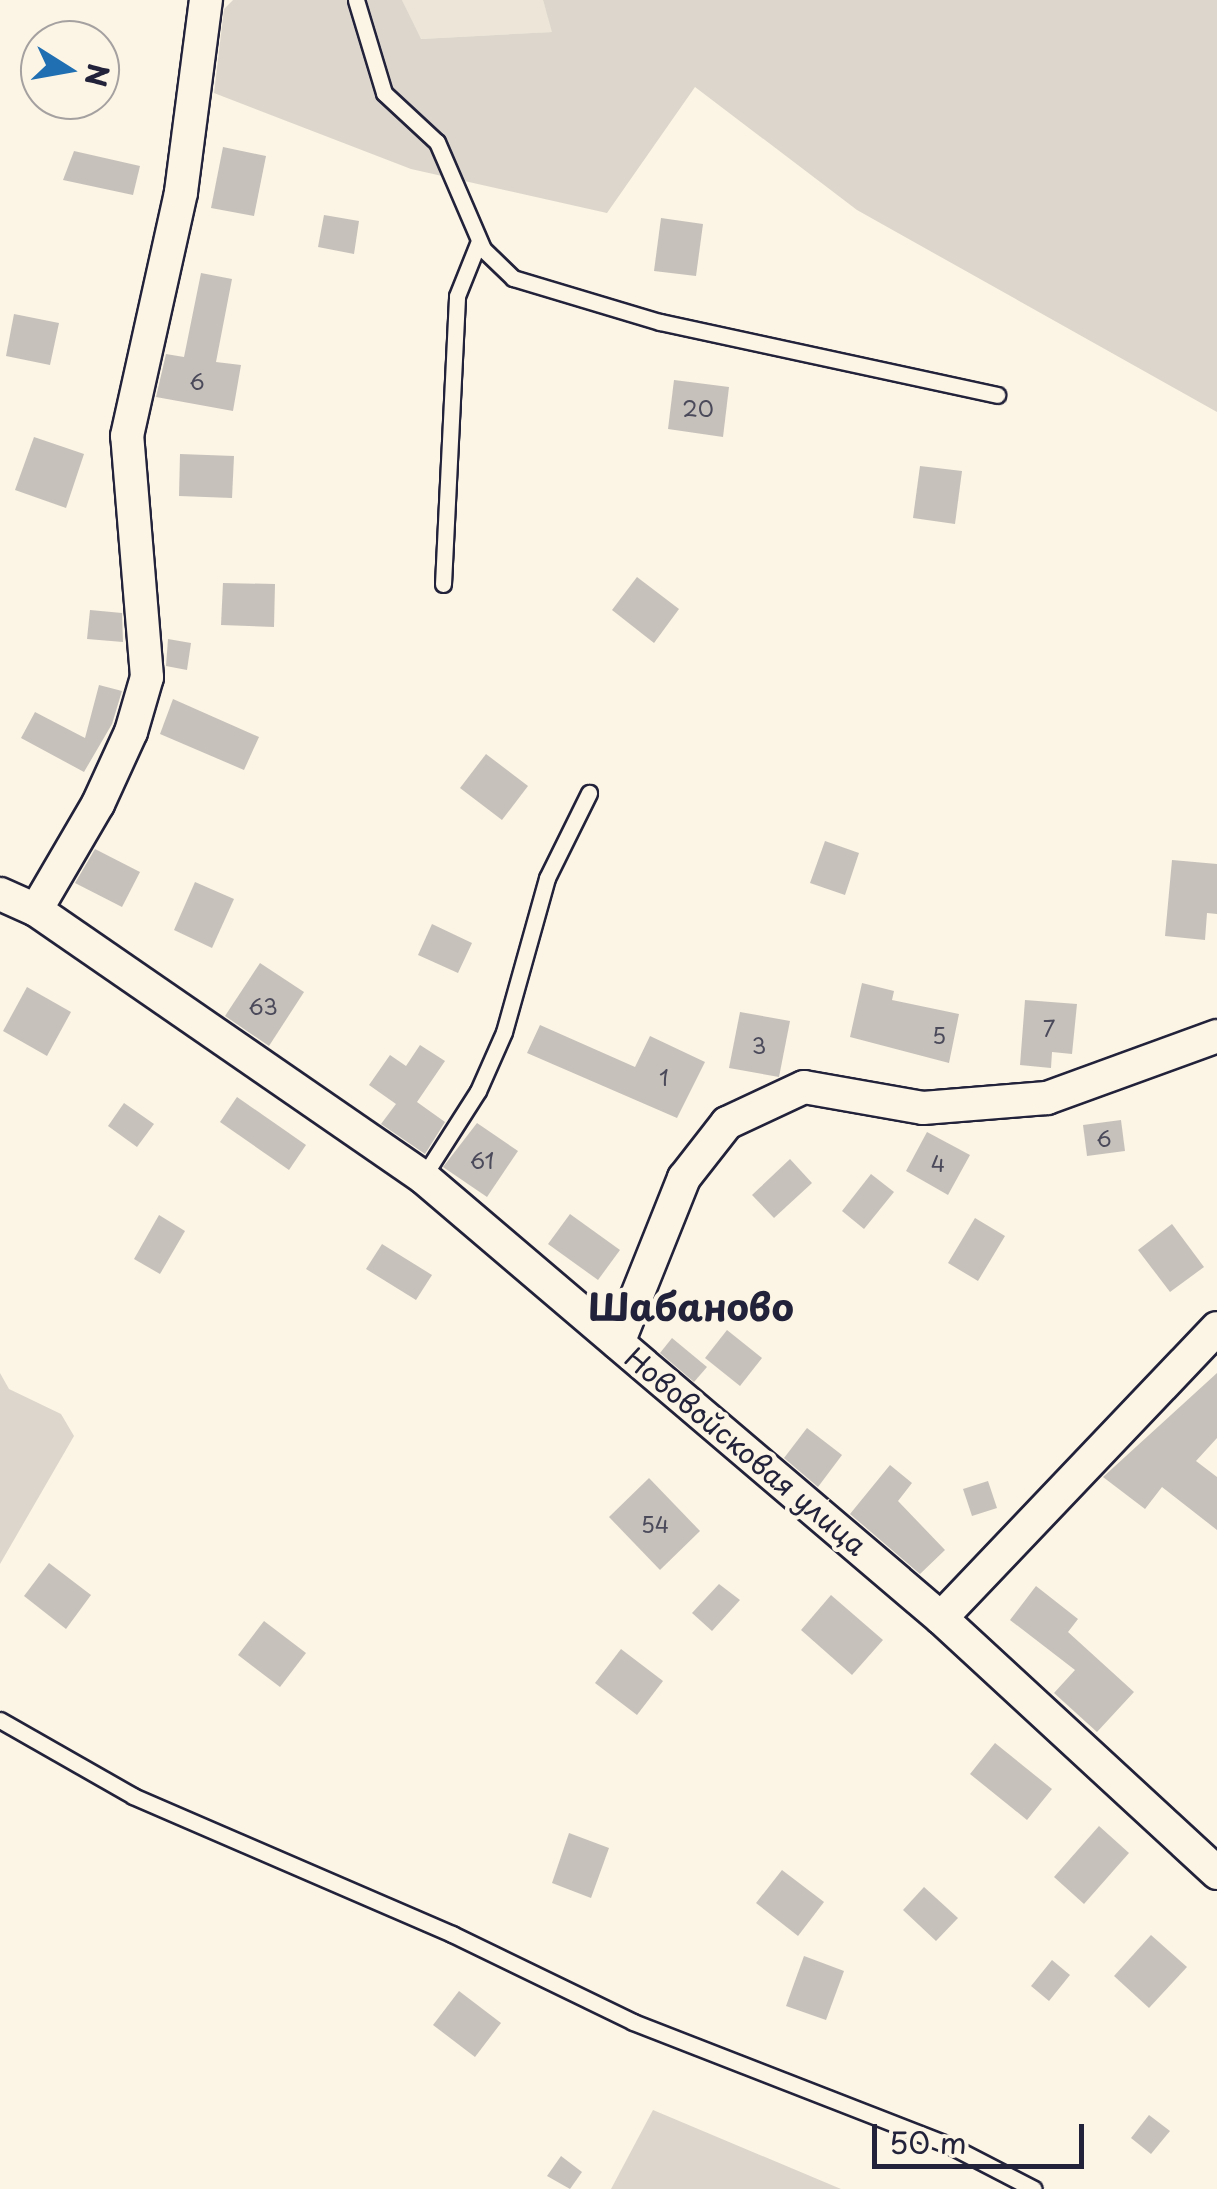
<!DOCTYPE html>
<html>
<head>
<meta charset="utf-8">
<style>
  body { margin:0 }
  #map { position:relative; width:1217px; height:2189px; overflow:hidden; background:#fcf5e5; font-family:"Playpen Sans",sans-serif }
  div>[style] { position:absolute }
  .built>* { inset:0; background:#ece5d8 }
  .green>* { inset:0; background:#dcd6cc }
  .building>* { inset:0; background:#c6c1bb }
  .roads { filter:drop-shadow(2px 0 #22223b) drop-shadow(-2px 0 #22223b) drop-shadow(0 2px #22223b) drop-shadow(0 -2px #22223b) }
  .lane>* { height:15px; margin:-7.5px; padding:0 7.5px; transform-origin:7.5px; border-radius:7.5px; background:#fcf5e5 }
  .street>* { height:32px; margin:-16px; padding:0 16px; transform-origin:16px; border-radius:16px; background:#fcf5e5 }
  span { translate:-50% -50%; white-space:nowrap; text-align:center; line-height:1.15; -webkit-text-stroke:9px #fcf5e5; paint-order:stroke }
  .number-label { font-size:22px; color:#4b4a5b }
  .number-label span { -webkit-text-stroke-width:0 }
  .street-label { font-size:28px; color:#22223b }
  .district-label { font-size:38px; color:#22223b; font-weight:700 }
  .north { position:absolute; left:20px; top:20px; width:100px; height:100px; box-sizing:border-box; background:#fcf5e5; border:2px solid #a5a1a1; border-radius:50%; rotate:101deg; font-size:28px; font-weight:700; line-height:40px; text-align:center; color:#22223b }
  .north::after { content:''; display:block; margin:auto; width:35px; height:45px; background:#1f6fb2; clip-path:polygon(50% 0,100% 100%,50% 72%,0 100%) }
  .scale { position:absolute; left:872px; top:2124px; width:212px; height:45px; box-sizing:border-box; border:5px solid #22223b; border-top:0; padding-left:12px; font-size:30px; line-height:35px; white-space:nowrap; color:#22223b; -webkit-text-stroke:8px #fcf5e5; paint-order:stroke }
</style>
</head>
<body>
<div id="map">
  <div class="built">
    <i style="clip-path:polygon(402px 0,543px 0,553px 32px,420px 39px)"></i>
  </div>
  <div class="green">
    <i style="clip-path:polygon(233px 0,402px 0,421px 39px,552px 32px,543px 0,1217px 0,1217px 412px,857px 210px,695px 87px,607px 213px,411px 169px,214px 93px,224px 9px)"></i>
    <i style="clip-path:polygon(0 1373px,9px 1389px,61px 1414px,74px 1436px,0 1564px)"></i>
    <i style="clip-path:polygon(653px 2110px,841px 2189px,611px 2189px)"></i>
  </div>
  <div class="building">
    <i style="clip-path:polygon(223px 147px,266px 156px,254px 216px,211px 208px)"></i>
    <i style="clip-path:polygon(74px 151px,140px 166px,133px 195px,63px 180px)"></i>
    <i style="clip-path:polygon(324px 215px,359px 221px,354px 254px,318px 247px)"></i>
    <i style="clip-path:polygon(661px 218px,703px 224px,696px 276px,654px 271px)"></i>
    <i style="clip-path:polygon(201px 273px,232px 279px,216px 362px,241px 365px,233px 411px,156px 397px,166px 354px,184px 357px)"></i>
    <i style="clip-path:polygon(14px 314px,59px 323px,50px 365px,6px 356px)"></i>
    <i style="clip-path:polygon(674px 380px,729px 387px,723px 437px,668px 429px)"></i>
    <i style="clip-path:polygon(34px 437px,84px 454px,66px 508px,15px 490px)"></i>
    <i style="clip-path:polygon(180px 454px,234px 456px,232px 498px,179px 496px)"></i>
    <i style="clip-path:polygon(920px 466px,962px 471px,955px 524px,913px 518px)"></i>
    <i style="clip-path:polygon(637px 577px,679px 609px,654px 643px,612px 610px)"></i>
    <i style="clip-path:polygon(223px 583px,275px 584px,274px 627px,221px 625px)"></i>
    <i style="clip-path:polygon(90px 610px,122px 613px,123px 642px,87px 639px)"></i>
    <i style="clip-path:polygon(168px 639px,191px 643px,187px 670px,166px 666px)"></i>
    <i style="clip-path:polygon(99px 685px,122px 691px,112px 724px,84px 772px,21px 738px,35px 712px,85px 738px)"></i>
    <i style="clip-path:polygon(173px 699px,259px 737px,244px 770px,160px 734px)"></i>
    <i style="clip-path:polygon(486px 754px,528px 786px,502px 820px,460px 788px)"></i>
    <i style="clip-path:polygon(825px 841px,859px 853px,845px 895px,810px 883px)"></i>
    <i style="clip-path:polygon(95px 849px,140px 872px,122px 907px,75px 883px)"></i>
    <i style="clip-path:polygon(1172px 860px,1217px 864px,1217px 914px,1207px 913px,1205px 940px,1165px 936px)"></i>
    <i style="clip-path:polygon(195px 882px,234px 899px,212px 948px,174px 930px)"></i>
    <i style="clip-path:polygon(432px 924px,472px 943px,458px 973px,418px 955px)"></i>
    <i style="clip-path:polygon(260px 963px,304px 992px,269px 1046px,225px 1016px)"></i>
    <i style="clip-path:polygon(862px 983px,894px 991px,892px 1000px,959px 1014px,949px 1063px,850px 1037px)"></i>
    <i style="clip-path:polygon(27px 987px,71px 1012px,47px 1056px,3px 1031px)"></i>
    <i style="clip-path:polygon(1025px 1000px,1077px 1004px,1072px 1054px,1052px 1052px,1051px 1068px,1020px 1065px)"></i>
    <i style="clip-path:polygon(740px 1012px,790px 1021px,779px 1077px,729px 1068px)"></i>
    <i style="clip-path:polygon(540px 1025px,635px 1067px,650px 1036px,705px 1062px,677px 1118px,527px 1053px)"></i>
    <i style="clip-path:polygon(420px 1045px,445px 1061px,417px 1102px,445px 1122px,425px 1154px,381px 1124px,396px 1104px,369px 1085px,390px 1055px,406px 1066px)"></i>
    <i style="clip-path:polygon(237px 1097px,306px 1145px,289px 1170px,220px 1122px)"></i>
    <i style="clip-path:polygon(124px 1103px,154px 1124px,137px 1147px,108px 1126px)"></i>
    <i style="clip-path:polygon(1121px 1120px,1125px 1151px,1087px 1156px,1083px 1125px)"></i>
    <i style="clip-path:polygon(477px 1123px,518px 1151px,487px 1197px,443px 1167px)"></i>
    <i style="clip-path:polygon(927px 1132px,970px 1155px,948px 1195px,906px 1171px)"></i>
    <i style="clip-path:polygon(790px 1159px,812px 1183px,774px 1218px,752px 1195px)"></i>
    <i style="clip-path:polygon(871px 1174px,894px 1192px,864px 1229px,842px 1211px)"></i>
    <i style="clip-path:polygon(570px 1214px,620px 1250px,598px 1280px,548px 1244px)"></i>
    <i style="clip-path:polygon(159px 1215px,185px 1231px,160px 1274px,134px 1259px)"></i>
    <i style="clip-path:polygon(975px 1218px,1005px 1236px,978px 1281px,948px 1263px)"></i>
    <i style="clip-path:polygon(1172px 1224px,1204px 1267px,1170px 1292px,1138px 1250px)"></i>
    <i style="clip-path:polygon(382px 1244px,432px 1275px,416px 1300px,366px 1269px)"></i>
    <i style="clip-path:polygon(727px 1330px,762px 1358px,740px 1386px,705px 1358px)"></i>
    <i style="clip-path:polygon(672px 1338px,707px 1367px,694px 1382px,660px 1353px)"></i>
    <i style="clip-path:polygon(1217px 1373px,1217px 1438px,1196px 1461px,1217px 1477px,1217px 1530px,1162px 1487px,1145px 1509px,1103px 1477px)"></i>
    <i style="clip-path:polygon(807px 1428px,842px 1455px,818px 1487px,784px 1458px)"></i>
    <i style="clip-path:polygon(890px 1465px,912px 1483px,898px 1501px,945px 1550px,920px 1574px,850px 1514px)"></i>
    <i style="clip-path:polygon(649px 1478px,700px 1531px,660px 1570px,609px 1517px)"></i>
    <i style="clip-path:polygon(988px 1481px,997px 1508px,972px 1516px,963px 1489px)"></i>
    <i style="clip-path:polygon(49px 1563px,91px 1595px,66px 1629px,24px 1596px)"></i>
    <i style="clip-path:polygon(719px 1584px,740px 1600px,712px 1631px,692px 1613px)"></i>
    <i style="clip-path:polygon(1036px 1586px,1078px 1619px,1068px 1632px,1134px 1692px,1097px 1732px,1054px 1693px,1075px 1670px,1010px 1620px)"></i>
    <i style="clip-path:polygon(831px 1595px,883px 1640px,852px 1675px,801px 1630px)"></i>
    <i style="clip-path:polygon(264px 1621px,306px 1653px,280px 1687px,238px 1655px)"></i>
    <i style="clip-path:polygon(621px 1649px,663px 1681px,637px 1715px,595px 1683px)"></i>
    <i style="clip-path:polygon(995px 1743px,1052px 1789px,1027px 1820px,970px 1774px)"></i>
    <i style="clip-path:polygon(1099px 1826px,1129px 1853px,1084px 1904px,1054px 1877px)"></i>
    <i style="clip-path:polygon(569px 1833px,609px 1848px,591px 1898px,552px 1883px)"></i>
    <i style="clip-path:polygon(782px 1870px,824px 1902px,798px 1936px,756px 1903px)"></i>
    <i style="clip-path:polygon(924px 1887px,958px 1918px,936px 1941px,903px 1910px)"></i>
    <i style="clip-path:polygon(1151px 1935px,1187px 1967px,1149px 2008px,1114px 1976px)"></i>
    <i style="clip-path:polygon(804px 1956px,844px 1971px,826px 2020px,786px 2006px)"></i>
    <i style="clip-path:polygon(1052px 1960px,1070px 1975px,1049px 2001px,1031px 1986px)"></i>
    <i style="clip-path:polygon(459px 1991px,501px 2023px,475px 2057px,433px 2025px)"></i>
    <i style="clip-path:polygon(1149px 2115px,1170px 2131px,1151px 2154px,1131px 2138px)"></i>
    <i style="clip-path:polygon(561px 2156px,582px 2172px,570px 2189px,547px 2176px)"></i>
  </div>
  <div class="roads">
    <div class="lane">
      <i style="left:356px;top:0;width:97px;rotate:73.2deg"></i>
      <i style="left:384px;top:93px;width:72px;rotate:42.8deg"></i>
      <i style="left:437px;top:142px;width:116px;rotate:66.7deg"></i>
      <i style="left:483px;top:249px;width:42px;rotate:44deg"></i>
      <i style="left:513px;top:278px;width:153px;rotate:16.7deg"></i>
      <i style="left:660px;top:322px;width:345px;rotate:12.2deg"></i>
      <i style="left:443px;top:584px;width:288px;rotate:-87.2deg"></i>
      <i style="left:457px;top:296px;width:59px;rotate:-68.2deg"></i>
      <i style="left:423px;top:1177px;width:102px;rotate:-57.4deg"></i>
      <i style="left:478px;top:1091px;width:64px;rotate:-66.2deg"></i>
      <i style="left:504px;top:1032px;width:160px;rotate:-74.4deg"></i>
      <i style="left:547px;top:878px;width:95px;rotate:-63.7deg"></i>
      <i style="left:0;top:1720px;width:153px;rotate:29.7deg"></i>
      <i style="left:133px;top:1796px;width:348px;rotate:23.4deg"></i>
      <i style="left:452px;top:1934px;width:201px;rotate:25.9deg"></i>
      <i style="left:633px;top:2022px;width:341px;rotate:21.3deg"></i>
      <i style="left:951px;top:2146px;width:93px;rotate:27.4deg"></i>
    </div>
    <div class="street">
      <i style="left:0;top:894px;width:39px;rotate:24deg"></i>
      <i style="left:36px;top:910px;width:470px;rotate:34.6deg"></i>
      <i style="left:423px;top:1177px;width:680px;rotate:40.41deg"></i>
      <i style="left:941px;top:1618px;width:376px;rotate:42.7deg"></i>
      <i style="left:36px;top:910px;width:123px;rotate:-59.7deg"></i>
      <i style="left:98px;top:804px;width:79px;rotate:-65.4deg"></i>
      <i style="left:131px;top:732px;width:57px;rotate:-73.8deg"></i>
      <i style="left:147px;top:677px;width:242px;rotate:-94.7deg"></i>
      <i style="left:127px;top:436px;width:250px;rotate:-77.5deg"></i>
      <i style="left:181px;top:192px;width:194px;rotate:-82.6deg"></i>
      <i style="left:618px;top:1343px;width:178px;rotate:-68.2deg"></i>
      <i style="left:684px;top:1178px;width:70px;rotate:-52deg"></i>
      <i style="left:727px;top:1123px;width:85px;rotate:-25.1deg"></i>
      <i style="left:804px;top:1087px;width:121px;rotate:10deg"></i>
      <i style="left:923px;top:1108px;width:124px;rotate:-4.6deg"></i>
      <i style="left:1047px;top:1098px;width:181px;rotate:-20deg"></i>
      <i style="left:941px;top:1618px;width:400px;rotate:-46.4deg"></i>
    </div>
  </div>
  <div class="number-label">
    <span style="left:197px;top:381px">6</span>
    <span style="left:698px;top:408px">20</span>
    <span style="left:263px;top:1006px">63</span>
    <span style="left:1049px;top:1028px">7</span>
    <span style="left:939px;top:1035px">5</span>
    <span style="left:759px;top:1045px">3</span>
    <span style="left:664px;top:1077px">1</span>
    <span style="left:1104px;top:1138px">6</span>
    <span style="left:482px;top:1160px">61</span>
    <span style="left:938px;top:1163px">4</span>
    <span style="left:655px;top:1524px">54</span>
  </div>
  <div class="street-label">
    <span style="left:746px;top:1451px;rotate:40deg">Нововойсковая улица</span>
  </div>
  <div class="district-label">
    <span style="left:691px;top:1306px">Шабаново</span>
  </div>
  <div class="north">N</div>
  <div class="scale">50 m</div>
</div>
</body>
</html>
